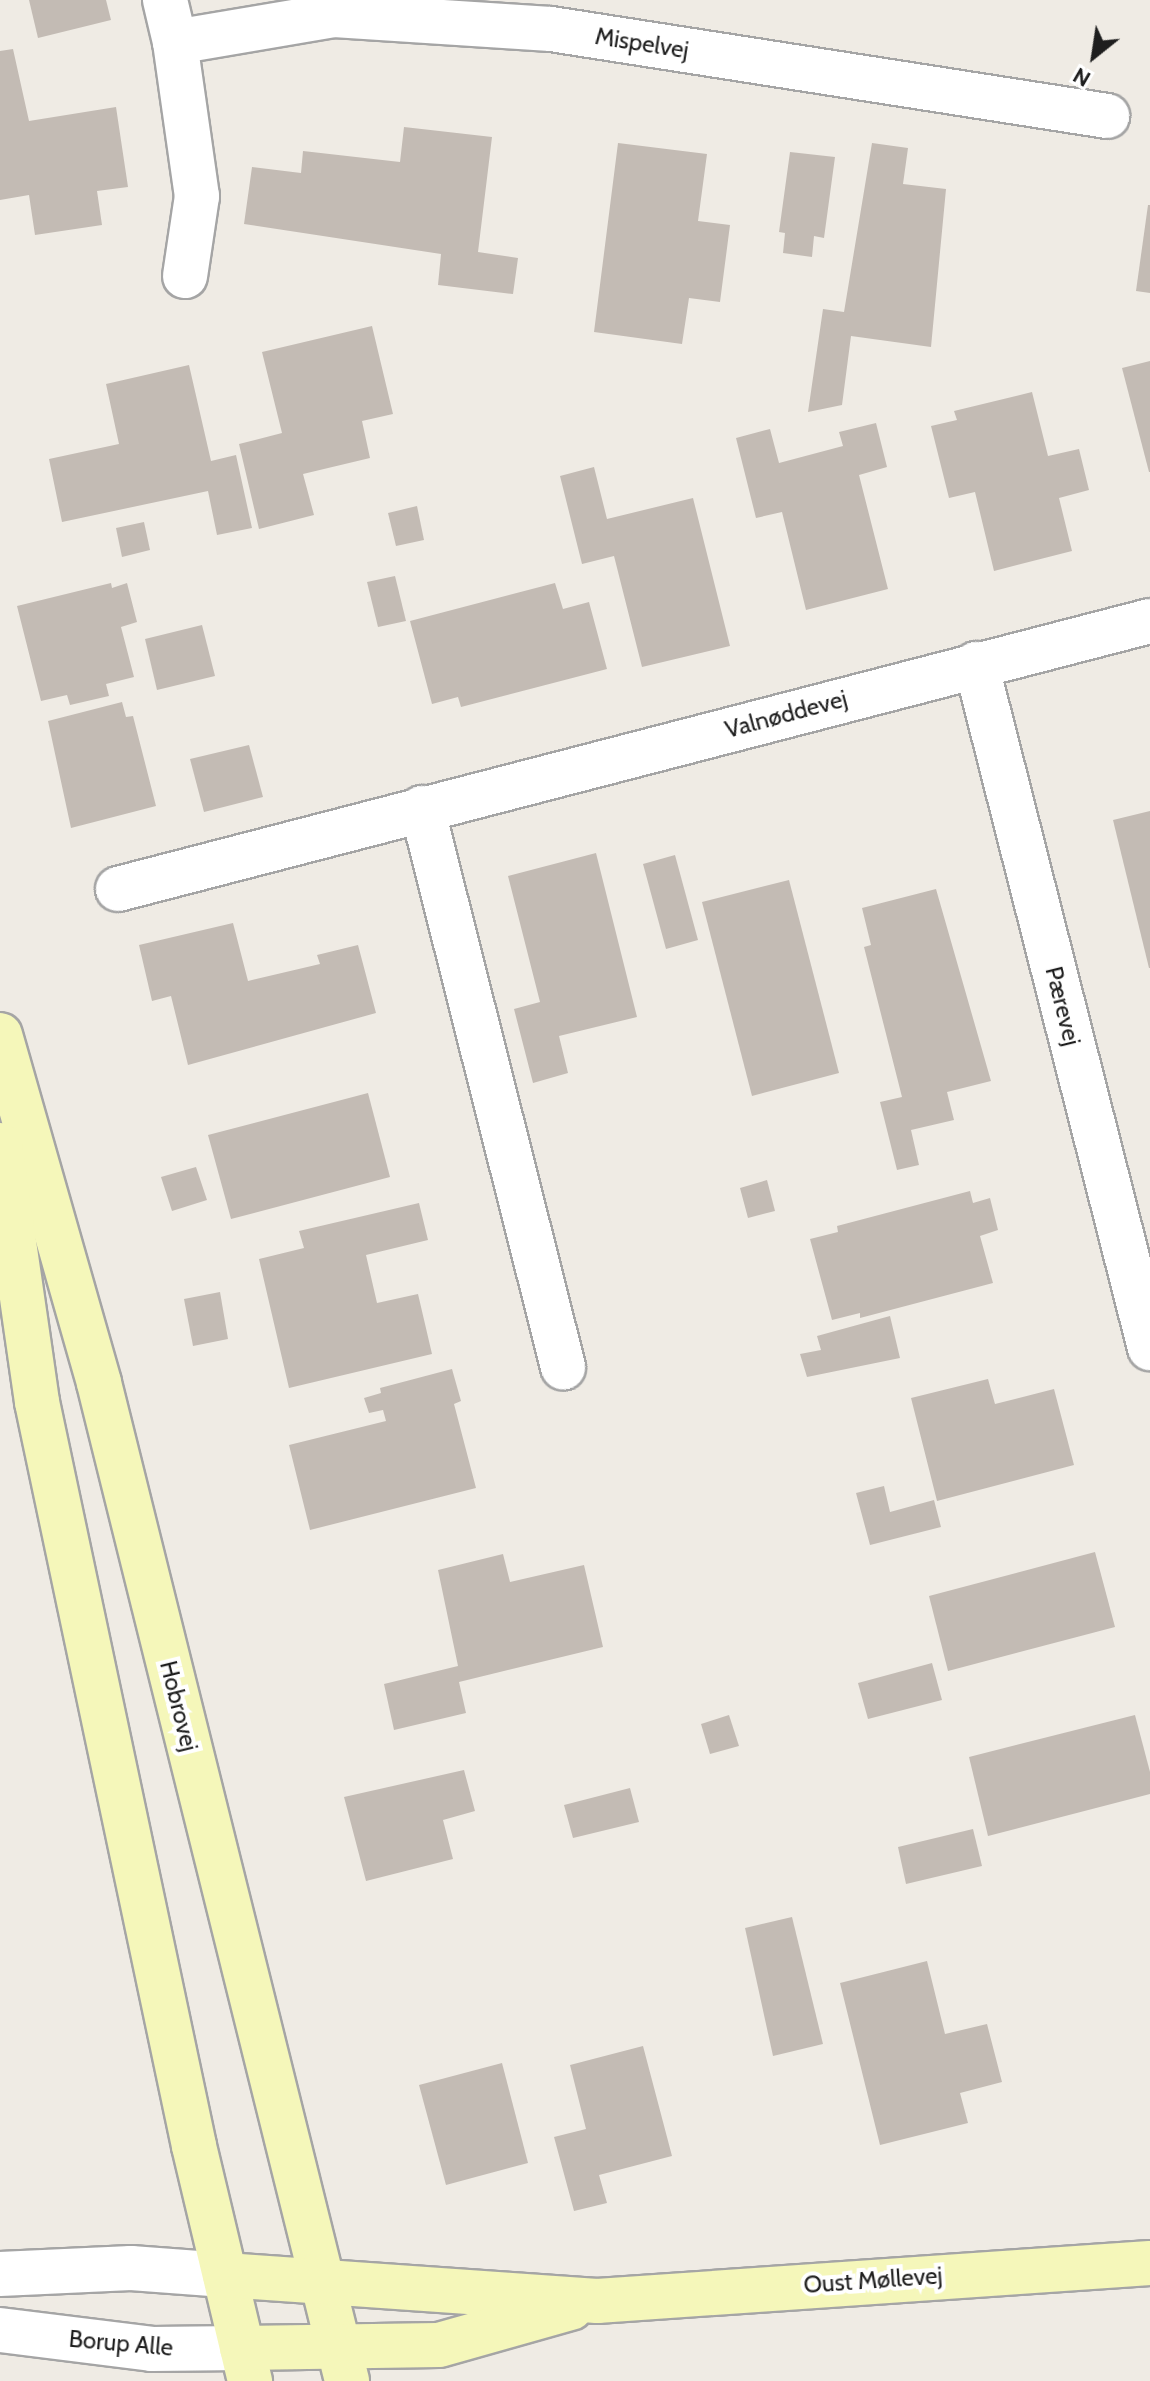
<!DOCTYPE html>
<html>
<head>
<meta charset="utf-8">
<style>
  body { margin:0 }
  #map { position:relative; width:1150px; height:2381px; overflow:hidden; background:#efebe4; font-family:Cabin,sans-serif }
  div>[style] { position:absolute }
  .building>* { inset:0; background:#c3bbb4 }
  .roads { filter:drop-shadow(2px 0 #a5a5a5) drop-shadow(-2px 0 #a5a5a5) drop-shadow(0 2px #a5a5a5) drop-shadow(0 -2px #a5a5a5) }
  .street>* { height:44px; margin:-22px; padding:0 22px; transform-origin:22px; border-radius:22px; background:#fff }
  .secondary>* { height:44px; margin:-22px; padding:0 22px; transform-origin:22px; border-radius:22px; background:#f5f7ba }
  span { translate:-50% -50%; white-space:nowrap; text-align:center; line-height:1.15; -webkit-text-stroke:8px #fff; paint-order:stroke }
  .street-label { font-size:24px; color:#1e1e1e }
  .north { position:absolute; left:1054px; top:16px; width:80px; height:80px; -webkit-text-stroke:6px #fff; paint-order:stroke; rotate:210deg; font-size:22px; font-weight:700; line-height:32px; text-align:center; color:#1e1e1e }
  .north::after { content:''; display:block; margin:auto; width:28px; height:36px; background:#1e1e1e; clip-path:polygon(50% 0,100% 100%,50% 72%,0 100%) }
</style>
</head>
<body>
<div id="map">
  <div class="building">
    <i style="clip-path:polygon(29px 0,106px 0,111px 20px,38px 38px)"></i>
    <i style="clip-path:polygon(13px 49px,29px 121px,116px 107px,128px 187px,97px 191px,102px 225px,35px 235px,29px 195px,0 200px,0 51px)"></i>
    <i style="clip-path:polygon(404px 127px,492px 137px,478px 252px,518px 258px,513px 294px,438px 285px,441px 254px,244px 224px,252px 167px,301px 173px,303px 151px,400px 162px)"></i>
    <i style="clip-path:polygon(618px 143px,707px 154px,698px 221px,730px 225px,720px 302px,689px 298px,682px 344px,594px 332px)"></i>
    <i style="clip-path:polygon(872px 143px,908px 148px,903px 184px,946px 189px,931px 347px,851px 336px,842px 405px,808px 412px,823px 309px,844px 312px)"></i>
    <i style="clip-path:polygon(790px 152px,835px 157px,824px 238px,814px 236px,812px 257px,783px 253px,785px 233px,779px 232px)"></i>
    <i style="clip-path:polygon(1148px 205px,1150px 205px,1150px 293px,1136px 291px)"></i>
    <i style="clip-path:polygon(372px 326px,393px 414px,362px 421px,370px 458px,303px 474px,314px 515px,259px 529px,239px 444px,282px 433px,262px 352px)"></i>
    <i style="clip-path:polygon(1150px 361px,1150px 472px,1149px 472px,1122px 368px)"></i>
    <i style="clip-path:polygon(189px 365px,211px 461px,236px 455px,252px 528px,217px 535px,208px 491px,62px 522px,49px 459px,119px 444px,106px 384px)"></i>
    <i style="clip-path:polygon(1032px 392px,1048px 456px,1079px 449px,1089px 490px,1059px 498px,1072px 551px,994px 571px,975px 492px,949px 498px,931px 426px,957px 420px,954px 411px)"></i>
    <i style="clip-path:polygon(876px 423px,887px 467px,859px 475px,888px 589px,806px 610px,782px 512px,756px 518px,736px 438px,770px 429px,779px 463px,843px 446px,839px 432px)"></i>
    <i style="clip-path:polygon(594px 467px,607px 519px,693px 498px,730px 646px,642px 667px,614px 556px,582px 564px,560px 476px)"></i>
    <i style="clip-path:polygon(417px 506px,424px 540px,396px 546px,388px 513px)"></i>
    <i style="clip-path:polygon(144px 522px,150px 550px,122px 557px,116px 528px)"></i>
    <i style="clip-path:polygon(395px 576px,406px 621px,378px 627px,367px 582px)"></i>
    <i style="clip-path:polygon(111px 583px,112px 588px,127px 583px,137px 622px,121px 627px,134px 677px,106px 684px,109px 696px,70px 705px,67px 695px,41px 701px,17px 606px)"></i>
    <i style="clip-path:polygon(555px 583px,563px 609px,589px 602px,607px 669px,461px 707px,458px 697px,432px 704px,410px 621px)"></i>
    <i style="clip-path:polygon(202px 625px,215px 676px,157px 690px,145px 639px)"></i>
    <i style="clip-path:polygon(122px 702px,126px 717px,133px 716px,156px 806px,71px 828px,48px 721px)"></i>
    <i style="clip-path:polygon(249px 745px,263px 797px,204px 812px,190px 759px)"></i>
    <i style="clip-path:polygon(1150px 811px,1150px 968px,1149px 968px,1113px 820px)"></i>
    <i style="clip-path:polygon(596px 853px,637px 1017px,559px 1036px,568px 1073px,533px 1083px,514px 1009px,540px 1002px,508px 876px)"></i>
    <i style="clip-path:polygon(675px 855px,698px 940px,666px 949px,643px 864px)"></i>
    <i style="clip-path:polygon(789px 880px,839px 1073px,752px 1096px,702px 902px)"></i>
    <i style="clip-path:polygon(936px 889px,991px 1081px,947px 1092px,954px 1120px,911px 1130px,919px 1165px,897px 1170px,880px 1102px,902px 1097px,864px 947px,871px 945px,862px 908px)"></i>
    <i style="clip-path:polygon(233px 923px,248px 981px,320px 964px,317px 955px,358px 945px,376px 1013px,188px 1065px,171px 996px,152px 1001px,139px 945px)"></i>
    <i style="clip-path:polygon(368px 1093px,390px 1177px,231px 1219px,208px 1135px)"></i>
    <i style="clip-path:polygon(196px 1167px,207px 1200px,172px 1211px,161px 1177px)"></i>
    <i style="clip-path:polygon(767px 1180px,775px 1211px,748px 1218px,740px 1188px)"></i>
    <i style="clip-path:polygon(970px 1191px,973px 1203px,990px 1198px,998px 1230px,980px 1236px,993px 1283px,860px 1318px,860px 1313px,832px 1320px,810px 1239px,838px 1232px,837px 1226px)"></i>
    <i style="clip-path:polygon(419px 1203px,428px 1240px,366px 1255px,377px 1303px,418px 1294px,432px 1354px,289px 1388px,259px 1259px,304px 1248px,299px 1231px)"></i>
    <i style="clip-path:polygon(220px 1292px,228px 1339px,193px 1346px,184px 1299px)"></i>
    <i style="clip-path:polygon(890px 1316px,900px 1358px,807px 1377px,800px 1354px,821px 1350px,817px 1336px)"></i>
    <i style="clip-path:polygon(452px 1369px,461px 1401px,454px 1404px,476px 1488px,310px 1530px,289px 1445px,386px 1421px,383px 1410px,369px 1413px,364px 1398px,381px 1393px,380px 1388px)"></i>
    <i style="clip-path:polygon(988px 1379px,995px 1404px,1054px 1389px,1074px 1465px,937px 1501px,911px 1398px)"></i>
    <i style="clip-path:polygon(884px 1486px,890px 1512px,934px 1500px,941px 1527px,870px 1545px,856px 1493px)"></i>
    <i style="clip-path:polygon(1095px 1552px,1115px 1627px,948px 1671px,929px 1596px)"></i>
    <i style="clip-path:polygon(503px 1554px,510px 1582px,584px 1565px,603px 1647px,459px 1682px,466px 1713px,394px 1730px,384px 1684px,458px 1666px,438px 1570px)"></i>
    <i style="clip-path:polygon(932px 1663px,942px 1700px,868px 1719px,858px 1683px)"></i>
    <i style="clip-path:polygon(729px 1715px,739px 1746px,710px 1754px,701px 1724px)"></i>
    <i style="clip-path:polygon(1135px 1715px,1150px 1772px,1150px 1794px,988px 1836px,969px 1757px)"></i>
    <i style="clip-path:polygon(464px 1770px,475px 1811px,443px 1820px,453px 1859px,366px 1881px,344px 1797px)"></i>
    <i style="clip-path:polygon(630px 1788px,639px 1822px,573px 1838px,564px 1805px)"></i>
    <i style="clip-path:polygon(973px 1829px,982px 1866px,906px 1884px,898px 1847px)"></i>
    <i style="clip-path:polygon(792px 1917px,823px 2044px,773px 2056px,745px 1928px)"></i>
    <i style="clip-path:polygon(927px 1961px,945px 2034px,987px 2024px,1002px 2082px,960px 2093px,968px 2123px,880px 2145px,840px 1983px)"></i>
    <i style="clip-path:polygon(643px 2046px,672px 2156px,599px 2175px,607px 2203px,574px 2211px,554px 2137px,586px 2129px,570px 2065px)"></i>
    <i style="clip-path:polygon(502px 2063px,528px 2163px,446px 2185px,419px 2085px)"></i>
  </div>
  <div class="roads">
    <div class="street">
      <i style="left:165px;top:0;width:43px;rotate:76.6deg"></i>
      <i style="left:175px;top:42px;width:161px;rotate:-9.6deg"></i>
      <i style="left:334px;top:15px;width:217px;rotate:3.7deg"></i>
      <i style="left:551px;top:29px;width:563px;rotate:8.89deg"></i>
      <i style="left:175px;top:42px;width:156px;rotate:81.9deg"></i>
      <i style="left:197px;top:196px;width:81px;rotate:98.5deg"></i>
      <i style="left:976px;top:664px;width:706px;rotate:75.73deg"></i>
      <i style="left:422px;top:808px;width:577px;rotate:75.84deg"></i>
      <i style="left:118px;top:889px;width:1066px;rotate:-14.56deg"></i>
      <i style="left:0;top:2274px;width:131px;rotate:-2.6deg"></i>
      <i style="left:131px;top:2268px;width:94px;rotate:4.3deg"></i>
      <i style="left:0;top:2330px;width:153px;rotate:7.1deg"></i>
      <i style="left:152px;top:2349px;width:90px;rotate:-0.6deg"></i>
    </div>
    <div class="secondary">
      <i style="left:0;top:1035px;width:362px;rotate:74.1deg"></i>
      <i style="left:99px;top:1383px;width:1028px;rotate:76.04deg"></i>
      <i style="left:0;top:1145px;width:260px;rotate:81.8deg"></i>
      <i style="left:37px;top:1402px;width:760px;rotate:78.08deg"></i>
      <i style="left:194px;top:2146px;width:242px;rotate:76.6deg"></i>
      <i style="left:225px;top:2275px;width:373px;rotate:4deg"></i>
      <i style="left:597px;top:2301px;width:554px;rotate:-3.93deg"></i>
      <i style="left:242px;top:2348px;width:197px;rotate:-0.9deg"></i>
      <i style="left:439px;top:2345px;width:137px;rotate:-15.7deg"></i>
    </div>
  </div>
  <div class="street-label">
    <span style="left:642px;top:43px;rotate:9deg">Mispelvej</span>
    <span style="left:786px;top:714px;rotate:-15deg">Valnøddevej</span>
    <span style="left:1063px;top:1006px;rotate:76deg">Pærevej</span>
    <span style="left:179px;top:1706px;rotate:76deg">Hobrovej</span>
    <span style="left:873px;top:2280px;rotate:-4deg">Oust Møllevej</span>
    <span style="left:121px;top:2343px;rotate:5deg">Borup Alle</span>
  </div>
  <div class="north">N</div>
</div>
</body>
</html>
